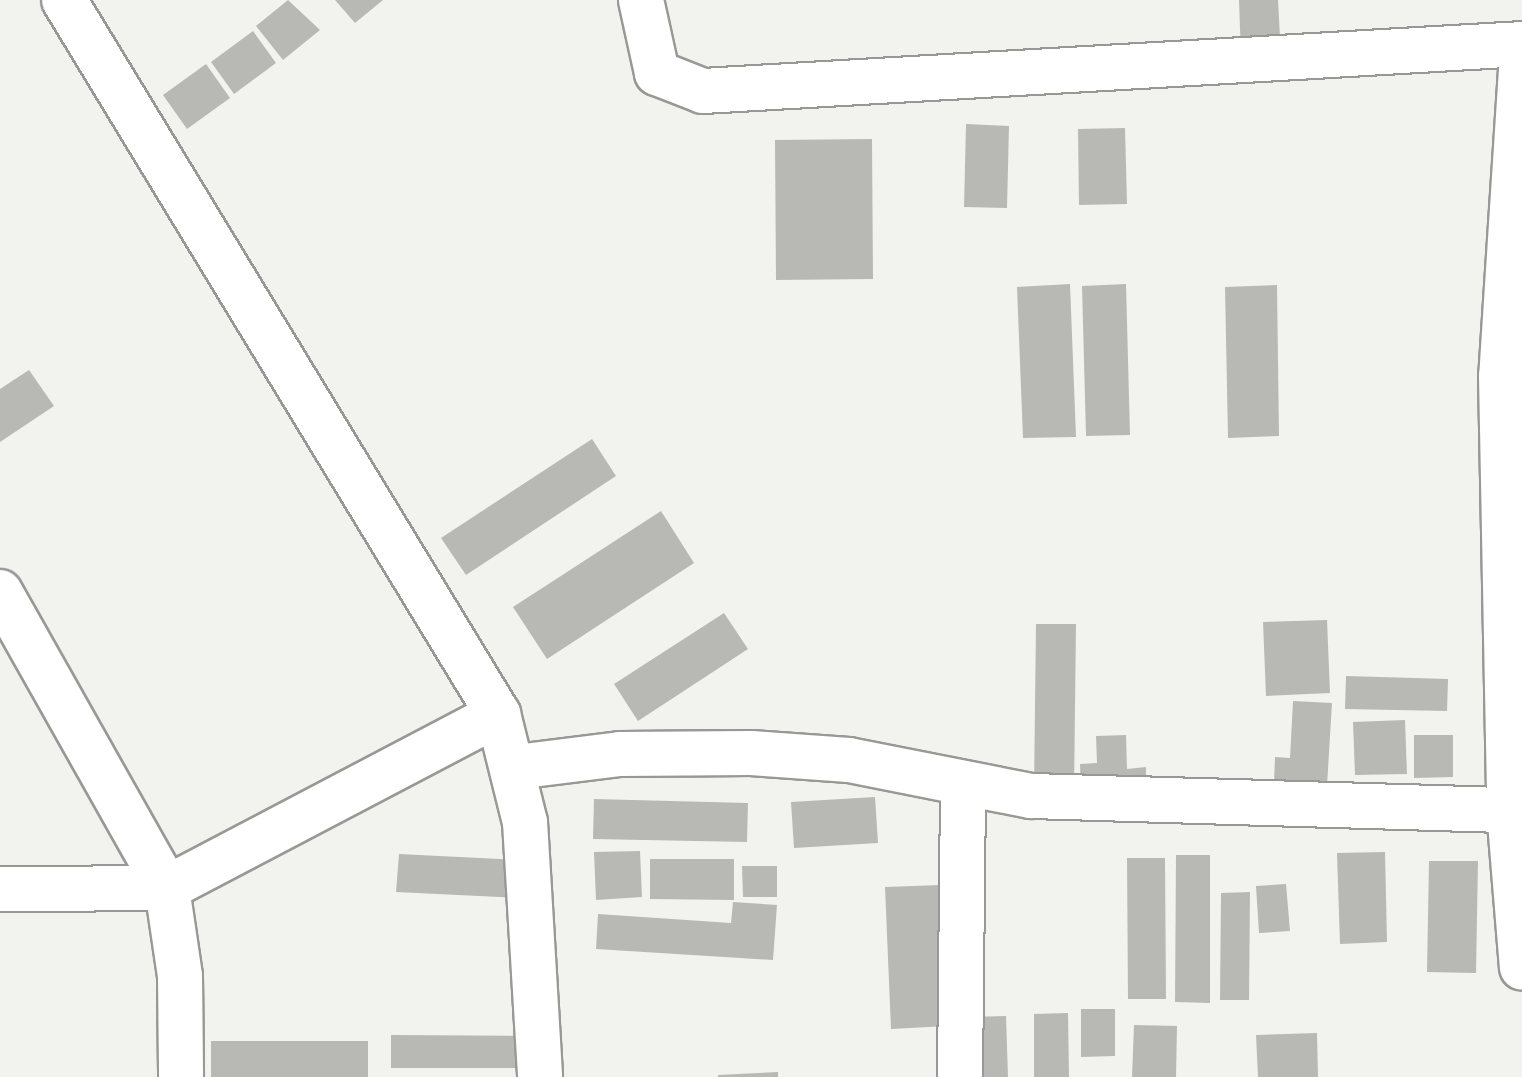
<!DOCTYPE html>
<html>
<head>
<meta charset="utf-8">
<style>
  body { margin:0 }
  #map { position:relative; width:1522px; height:1077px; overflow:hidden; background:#f2f3ef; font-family:"Source Serif 4",serif }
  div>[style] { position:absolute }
  .building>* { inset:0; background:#b8b9b5 }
  .roads { filter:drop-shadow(2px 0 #989995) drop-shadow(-2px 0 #989995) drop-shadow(0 2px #989995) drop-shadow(0 -2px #989995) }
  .street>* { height:44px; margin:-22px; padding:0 22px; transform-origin:22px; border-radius:22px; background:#fff }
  span { translate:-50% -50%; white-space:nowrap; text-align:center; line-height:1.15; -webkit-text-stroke:8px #fff; paint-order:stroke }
</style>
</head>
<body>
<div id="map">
  <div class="building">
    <i style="clip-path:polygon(288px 0,320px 30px,283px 60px,256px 26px)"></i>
    <i style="clip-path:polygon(335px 0,383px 0,355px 23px)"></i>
    <i style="clip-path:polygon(1239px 0,1278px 0,1281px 56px,1241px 57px)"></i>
    <i style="clip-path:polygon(253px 31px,276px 63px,234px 94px,211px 62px)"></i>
    <i style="clip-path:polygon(206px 64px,230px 98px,187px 129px,163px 95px)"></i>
    <i style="clip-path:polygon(966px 124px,1009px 126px,1007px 208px,964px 207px)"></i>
    <i style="clip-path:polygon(1125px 128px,1127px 204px,1079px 205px,1078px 129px)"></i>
    <i style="clip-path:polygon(872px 139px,873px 279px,776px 280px,775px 140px)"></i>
    <i style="clip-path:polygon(1070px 284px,1076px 437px,1023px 438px,1017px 287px)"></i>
    <i style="clip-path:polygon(1126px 284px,1130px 435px,1086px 436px,1082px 286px)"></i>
    <i style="clip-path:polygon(1277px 285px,1279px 436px,1228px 438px,1225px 287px)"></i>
    <i style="clip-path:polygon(29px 370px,54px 406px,0 442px,0 389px)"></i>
    <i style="clip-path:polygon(592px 439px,616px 476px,466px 575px,441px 538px)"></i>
    <i style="clip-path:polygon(661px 511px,694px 563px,547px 659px,513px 607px)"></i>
    <i style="clip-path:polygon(724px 613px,748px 649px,638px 721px,614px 684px)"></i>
    <i style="clip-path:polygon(1327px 620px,1330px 693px,1266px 696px,1263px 622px)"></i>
    <i style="clip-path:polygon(1036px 624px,1076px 624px,1074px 790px,1034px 789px)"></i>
    <i style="clip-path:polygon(1346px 676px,1448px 679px,1447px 711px,1345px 709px)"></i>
    <i style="clip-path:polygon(1293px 701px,1332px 703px,1327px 786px,1274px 783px,1275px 757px,1290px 758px)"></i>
    <i style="clip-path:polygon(1405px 720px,1407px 774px,1355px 775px,1353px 722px)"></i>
    <i style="clip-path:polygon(1126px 735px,1127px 769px,1146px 767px,1146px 791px,1081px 793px,1080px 764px,1097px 763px,1096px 736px)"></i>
    <i style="clip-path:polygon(1414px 735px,1453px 735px,1453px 777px,1414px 778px)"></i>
    <i style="clip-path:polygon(875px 797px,878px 843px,794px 848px,791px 802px)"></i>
    <i style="clip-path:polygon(594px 799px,748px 803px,747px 842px,593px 839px)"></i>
    <i style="clip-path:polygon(640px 851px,642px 897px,596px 900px,594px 852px)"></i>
    <i style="clip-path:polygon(1385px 852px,1387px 942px,1340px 944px,1337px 853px)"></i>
    <i style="clip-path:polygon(399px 854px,521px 860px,519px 898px,396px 892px)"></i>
    <i style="clip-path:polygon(1176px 855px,1210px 855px,1210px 1003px,1175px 1002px)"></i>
    <i style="clip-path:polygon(1127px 858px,1165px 858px,1166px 999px,1128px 999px)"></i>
    <i style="clip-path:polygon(650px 859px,734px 859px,734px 900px,650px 899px)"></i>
    <i style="clip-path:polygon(1429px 861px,1478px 861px,1476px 973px,1427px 972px)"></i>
    <i style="clip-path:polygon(742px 866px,777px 866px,777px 897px,743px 897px)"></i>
    <i style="clip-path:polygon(1286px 884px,1290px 931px,1259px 933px,1256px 886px)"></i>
    <i style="clip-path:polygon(941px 885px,947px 1026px,891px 1029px,885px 887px)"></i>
    <i style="clip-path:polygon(1250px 892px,1249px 1000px,1220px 1000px,1221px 893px)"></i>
    <i style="clip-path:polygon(733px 902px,777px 905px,773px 960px,596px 949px,598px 914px,731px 923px)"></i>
    <i style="clip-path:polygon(1081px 1009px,1115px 1009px,1115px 1056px,1081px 1057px)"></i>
    <i style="clip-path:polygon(1068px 1013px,1069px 1077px,1034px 1077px,1034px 1014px)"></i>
    <i style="clip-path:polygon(1006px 1016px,1008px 1077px,970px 1077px,968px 1017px)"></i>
    <i style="clip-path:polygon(1134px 1025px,1177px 1026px,1176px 1077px,1132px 1077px)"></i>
    <i style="clip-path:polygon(1317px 1033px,1318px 1077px,1258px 1077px,1256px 1035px)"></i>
    <i style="clip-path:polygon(391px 1035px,531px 1036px,530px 1068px,391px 1068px)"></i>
    <i style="clip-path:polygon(211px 1041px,368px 1041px,368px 1077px,211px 1077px)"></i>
    <i style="clip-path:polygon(778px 1072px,778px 1077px,718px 1077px,718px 1075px)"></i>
  </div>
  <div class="roads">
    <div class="street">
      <i style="left:64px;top:0;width:836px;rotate:58.71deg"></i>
      <i style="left:498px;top:714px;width:111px;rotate:76deg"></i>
      <i style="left:525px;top:822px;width:255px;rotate:86.6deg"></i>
      <i style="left:641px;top:0;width:75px;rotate:77.6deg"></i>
      <i style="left:657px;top:73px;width:49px;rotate:21.4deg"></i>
      <i style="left:703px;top:91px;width:820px;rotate:-3.28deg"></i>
      <i style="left:1522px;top:54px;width:323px;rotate:93.7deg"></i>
      <i style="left:1501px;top:376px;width:434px;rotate:88.9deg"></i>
      <i style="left:1509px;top:810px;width:158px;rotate:85.3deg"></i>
      <i style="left:0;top:592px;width:340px;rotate:60.6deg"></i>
      <i style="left:167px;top:888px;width:374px;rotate:-27.7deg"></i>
      <i style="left:516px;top:767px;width:105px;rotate:-7.1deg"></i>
      <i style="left:620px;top:754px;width:131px;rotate:-0.4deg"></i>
      <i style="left:751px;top:753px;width:98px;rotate:4.1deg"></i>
      <i style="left:849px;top:760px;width:186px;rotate:11.2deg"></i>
      <i style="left:1031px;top:796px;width:478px;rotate:1.7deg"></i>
      <i style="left:0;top:889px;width:167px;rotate:-0.3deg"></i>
      <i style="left:167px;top:888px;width:89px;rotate:81.6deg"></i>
      <i style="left:180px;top:976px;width:101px;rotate:89.4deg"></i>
      <i style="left:960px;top:1077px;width:294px;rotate:-89.4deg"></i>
    </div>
  </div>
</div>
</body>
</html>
